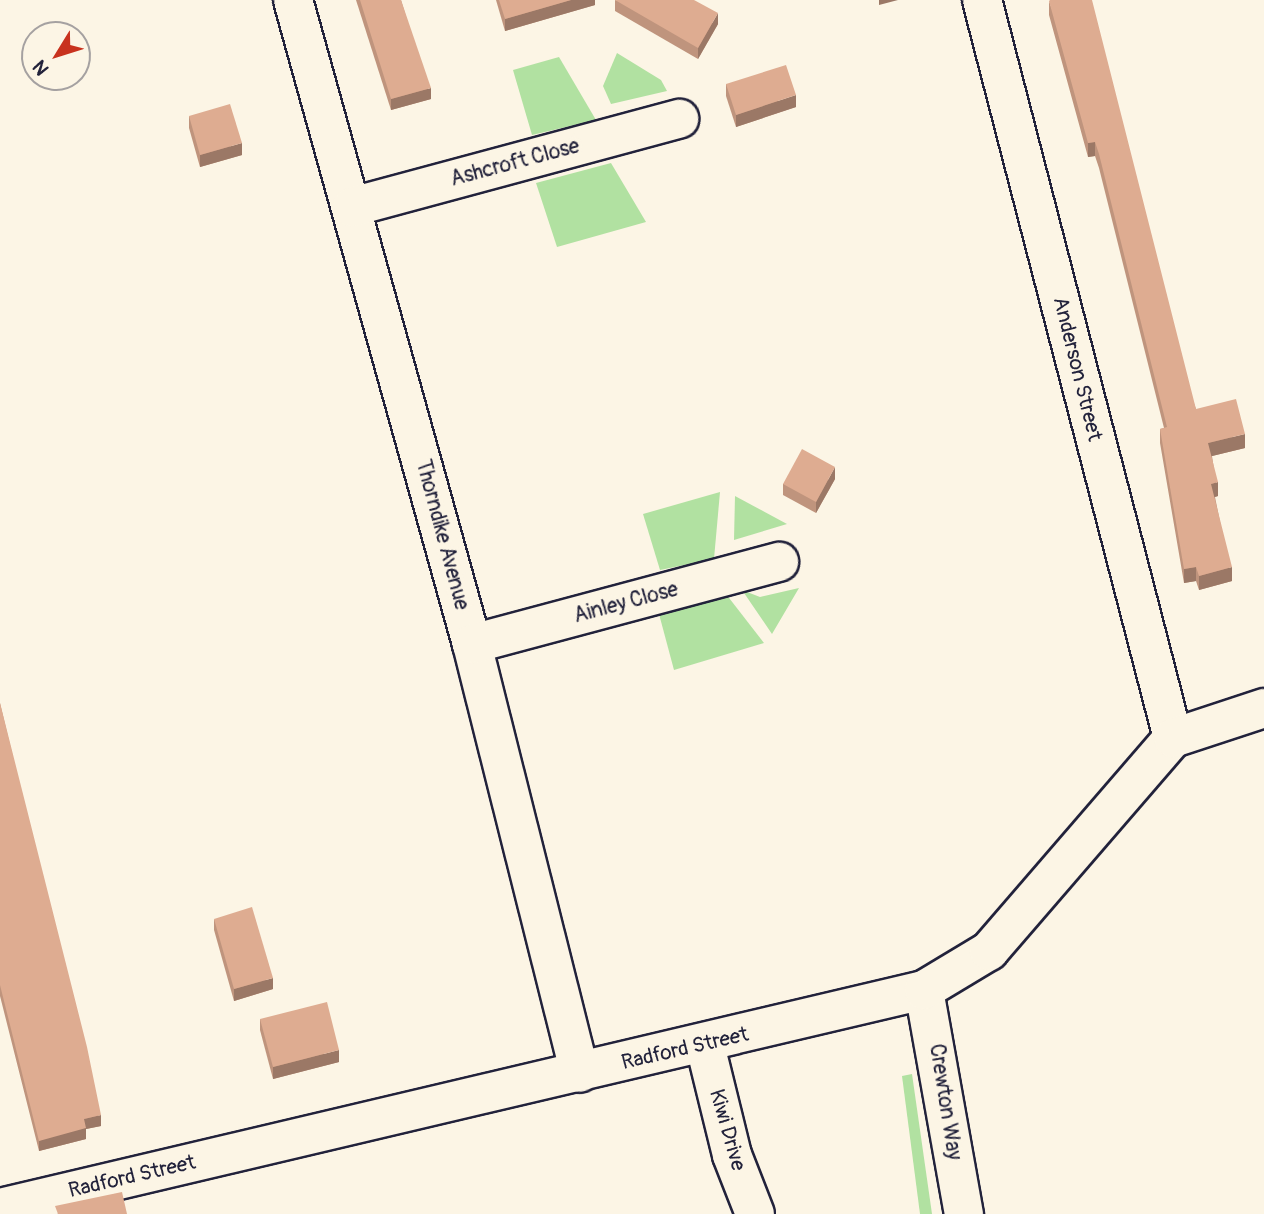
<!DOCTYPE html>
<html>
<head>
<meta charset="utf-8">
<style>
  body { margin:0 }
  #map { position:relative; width:1264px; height:1214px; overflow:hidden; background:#fcf5e5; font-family:Pangolin,sans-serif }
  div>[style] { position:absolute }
  .green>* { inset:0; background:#b1e1a1 }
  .roads { filter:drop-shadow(2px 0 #22223b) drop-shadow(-2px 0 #22223b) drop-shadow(0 2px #22223b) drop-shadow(0 -2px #22223b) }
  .minor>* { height:38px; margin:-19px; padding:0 19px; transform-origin:19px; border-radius:19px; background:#fcf5e5 }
  .tertiary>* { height:38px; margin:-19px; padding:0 19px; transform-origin:19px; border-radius:19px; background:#fcf5e5 }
  .wall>* { inset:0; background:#bf947d }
  .shaded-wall>* { inset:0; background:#9b7866 }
  .building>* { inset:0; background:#deac91 }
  span { translate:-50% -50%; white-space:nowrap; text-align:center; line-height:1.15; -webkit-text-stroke:7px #fcf5e5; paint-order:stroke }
  .street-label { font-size:21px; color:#22223b }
  .north { position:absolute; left:21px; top:21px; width:70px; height:70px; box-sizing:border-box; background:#fcf5e5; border:2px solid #a5a1a1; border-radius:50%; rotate:232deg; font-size:19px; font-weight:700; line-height:28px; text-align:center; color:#22223b }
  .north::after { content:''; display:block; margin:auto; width:24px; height:32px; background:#c8321e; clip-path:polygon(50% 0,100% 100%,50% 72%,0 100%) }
</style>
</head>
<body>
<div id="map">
  <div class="green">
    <i style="clip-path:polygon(617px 53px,661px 80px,667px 91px,611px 104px,603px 86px)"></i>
    <i style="clip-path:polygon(559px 57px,596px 120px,532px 135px,513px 70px)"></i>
    <i style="clip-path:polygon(611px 163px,646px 222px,557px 247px,536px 183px)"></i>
    <i style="clip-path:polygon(720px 492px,714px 559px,660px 570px,643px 514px)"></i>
    <i style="clip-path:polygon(735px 496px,787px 524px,734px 540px)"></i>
    <i style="clip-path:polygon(799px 588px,772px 634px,742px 590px,760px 597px)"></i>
    <i style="clip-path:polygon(726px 594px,764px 643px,674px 670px,659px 614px)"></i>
    <i style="clip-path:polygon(912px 1074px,932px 1214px,920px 1214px,902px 1076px)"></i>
  </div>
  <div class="roads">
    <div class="minor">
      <i style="left:293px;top:0;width:668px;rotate:74.47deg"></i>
      <i style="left:472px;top:644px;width:442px;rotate:75.9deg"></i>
      <i style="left:982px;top:0;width:762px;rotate:75.49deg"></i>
      <i style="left:352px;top:207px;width:339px;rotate:-15.1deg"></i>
      <i style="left:472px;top:644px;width:318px;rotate:-15deg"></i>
      <i style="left:924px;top:990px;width:228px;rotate:79.9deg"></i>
      <i style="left:705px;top:1045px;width:113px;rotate:76.2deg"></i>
      <i style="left:732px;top:1155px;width:63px;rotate:68.7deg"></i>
    </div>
    <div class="tertiary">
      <i style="left:0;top:1208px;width:949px;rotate:-13.28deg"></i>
      <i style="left:924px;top:990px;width:76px;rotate:-31deg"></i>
      <i style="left:989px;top:951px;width:281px;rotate:-49.2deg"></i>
      <i style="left:1173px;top:738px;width:96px;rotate:-18.2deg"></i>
    </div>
  </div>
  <div class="wall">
    <i style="clip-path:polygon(356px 0,401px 0,431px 99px,391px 110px)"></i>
    <i style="clip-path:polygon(496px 0,595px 0,595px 5px,505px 31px)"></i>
    <i style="clip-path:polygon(615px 0,718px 24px,698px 59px,615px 11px)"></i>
    <i style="clip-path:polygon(1049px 1px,1196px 409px,1245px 448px,1212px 456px,1218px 496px,1215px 497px,1232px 581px,1199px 590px,1196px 581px,1184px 583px,1160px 443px,1160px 429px,1164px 428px,1099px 168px,1095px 156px,1088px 157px,1049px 15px)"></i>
    <i style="clip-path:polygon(726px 84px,796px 107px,736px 127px,726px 96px)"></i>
    <i style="clip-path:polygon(189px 116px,242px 155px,200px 167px,189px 128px)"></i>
    <i style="clip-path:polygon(835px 479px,816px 513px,783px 495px,783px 484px)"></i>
    <i style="clip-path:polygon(0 703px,101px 1126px,86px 1129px,86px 1139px,39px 1151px,0 996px)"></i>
    <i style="clip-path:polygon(214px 919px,273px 989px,234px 1001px,214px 930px)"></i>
    <i style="clip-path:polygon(260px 1019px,339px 1062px,273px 1079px,260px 1030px)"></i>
  </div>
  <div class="shaded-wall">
    <i style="clip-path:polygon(571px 0,595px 0,595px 5px,505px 31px,505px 19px)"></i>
    <i style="clip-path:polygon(879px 0,898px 0,879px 5px)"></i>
    <i style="clip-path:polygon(718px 13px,718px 24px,698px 59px,698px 48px)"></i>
    <i style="clip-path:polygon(431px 88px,431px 99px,391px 110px,391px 99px)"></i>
    <i style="clip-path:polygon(796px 95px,796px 107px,736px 127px,736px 115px)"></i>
    <i style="clip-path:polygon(1095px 142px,1095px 156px,1088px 157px,1088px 143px)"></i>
    <i style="clip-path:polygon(242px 143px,242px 155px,200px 167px,200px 155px)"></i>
    <i style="clip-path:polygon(1245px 434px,1245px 448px,1208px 457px,1208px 443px)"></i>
    <i style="clip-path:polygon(835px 467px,835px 479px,816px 513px,816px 502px)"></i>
    <i style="clip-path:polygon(1218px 482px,1218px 496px,1211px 498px,1211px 484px)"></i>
    <i style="clip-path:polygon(1196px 567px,1196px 581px,1184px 583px,1184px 569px)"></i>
    <i style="clip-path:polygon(1232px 567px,1232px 581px,1199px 590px,1199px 576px)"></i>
    <i style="clip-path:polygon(273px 978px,273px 989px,234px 1001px,234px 989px)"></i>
    <i style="clip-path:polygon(339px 1050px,339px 1062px,273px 1079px,273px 1067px)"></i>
    <i style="clip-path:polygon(101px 1115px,101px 1126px,86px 1129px,86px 1139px,39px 1151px,39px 1141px,84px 1119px)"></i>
  </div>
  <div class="building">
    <i style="clip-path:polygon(360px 0,401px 0,431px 88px,391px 99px)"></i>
    <i style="clip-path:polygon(499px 0,571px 0,505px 19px)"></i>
    <i style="clip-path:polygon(615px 0,694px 0,718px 13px,698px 48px)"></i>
    <i style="clip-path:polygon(1050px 0,1092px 0,1196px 409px,1236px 399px,1245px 434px,1208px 443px,1218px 482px,1211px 484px,1232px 567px,1199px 576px,1196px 567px,1184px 569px,1160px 429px,1167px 427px,1099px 154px,1095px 142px,1088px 143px,1049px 1px)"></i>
    <i style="clip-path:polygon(786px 65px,796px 95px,736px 115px,726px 84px)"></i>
    <i style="clip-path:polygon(230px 104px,242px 143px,200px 155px,189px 116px)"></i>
    <i style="clip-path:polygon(802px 449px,835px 467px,816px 502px,783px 484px)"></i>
    <i style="clip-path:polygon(0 703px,87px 1047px,101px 1115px,84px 1119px,86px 1128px,39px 1141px,0 985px)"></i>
    <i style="clip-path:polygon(252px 907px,273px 978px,234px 989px,214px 919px)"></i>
    <i style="clip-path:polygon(327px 1002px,339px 1050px,273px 1067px,260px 1019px)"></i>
    <i style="clip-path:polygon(122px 1192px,127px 1214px,58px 1214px,55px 1206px)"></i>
  </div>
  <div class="street-label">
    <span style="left:515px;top:163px;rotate:-15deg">Ashcroft Close</span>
    <span style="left:1077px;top:369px;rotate:76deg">Anderson Street</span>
    <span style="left:442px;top:535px;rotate:75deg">Thorndike Avenue</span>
    <span style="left:626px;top:603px;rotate:-15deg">Ainley Close</span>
    <span style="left:685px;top:1049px;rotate:-13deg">Radford Street</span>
    <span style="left:945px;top:1102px;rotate:81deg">Crewton Way</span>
    <span style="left:727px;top:1130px;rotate:74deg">Kiwi Drive</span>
    <span style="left:132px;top:1177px;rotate:-13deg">Radford Street</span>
  </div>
  <div class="north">N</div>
</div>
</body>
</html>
